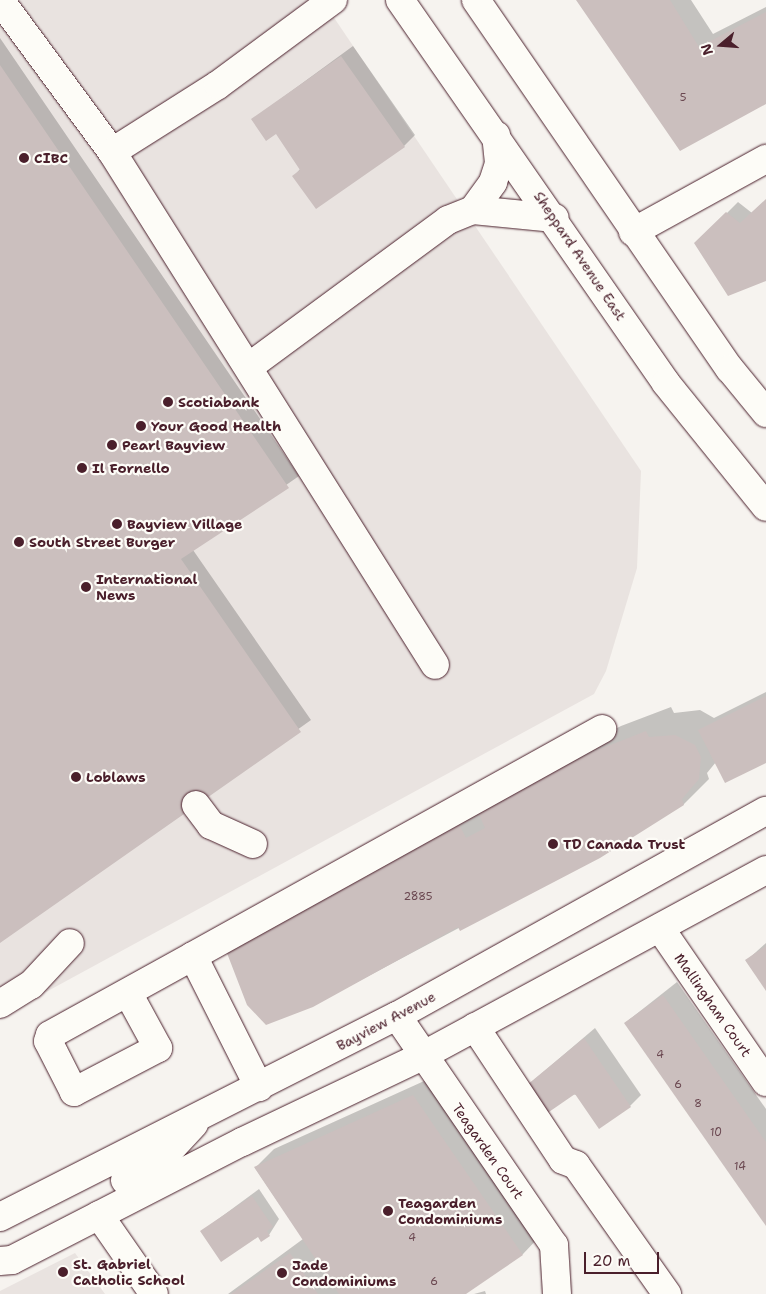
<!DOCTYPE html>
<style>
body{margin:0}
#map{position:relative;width:766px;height:1294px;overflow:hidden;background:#f6f3ef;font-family:"Shantell Sans",sans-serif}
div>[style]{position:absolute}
.built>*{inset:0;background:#e9e3e0}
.shadow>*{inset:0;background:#0003}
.building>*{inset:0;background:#cbbfbe}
.roads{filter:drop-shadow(0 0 1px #4a1f2b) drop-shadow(0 0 1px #4a1f2b)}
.minor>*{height:28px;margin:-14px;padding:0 14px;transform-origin:14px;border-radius:14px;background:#fdfcf7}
.major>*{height:28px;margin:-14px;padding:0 14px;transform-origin:14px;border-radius:14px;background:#fdfcf7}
.dots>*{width:14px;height:14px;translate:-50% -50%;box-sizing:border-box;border:2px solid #fdfcf7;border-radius:50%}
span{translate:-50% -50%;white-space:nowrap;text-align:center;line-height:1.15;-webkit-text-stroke:4.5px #fdfcf7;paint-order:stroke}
.number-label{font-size:11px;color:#6a4750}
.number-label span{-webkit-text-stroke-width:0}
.poi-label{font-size:14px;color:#4a1f2b;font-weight:700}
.left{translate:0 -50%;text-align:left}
.street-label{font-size:14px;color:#4a1f2b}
.north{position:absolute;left:696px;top:20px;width:50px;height:50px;-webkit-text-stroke:4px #fdfcf7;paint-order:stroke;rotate:252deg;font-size:14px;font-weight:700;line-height:20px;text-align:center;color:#4a1f2b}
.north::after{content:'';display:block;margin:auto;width:18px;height:22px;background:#4a1f2b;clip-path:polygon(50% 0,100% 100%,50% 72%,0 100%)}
.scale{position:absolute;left:584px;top:1252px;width:75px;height:22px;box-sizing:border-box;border:2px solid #4a1f2b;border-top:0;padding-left:6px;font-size:15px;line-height:18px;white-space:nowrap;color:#4a1f2b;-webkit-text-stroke:4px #fdfcf7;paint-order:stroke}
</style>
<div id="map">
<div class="built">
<div style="clip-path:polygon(0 0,322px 0,641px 471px,637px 568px,606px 671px,594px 694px,0 1017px)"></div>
<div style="clip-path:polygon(75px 1253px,105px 1294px,0 1294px,0 1291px)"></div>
</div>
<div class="shadow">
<div style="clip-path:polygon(577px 0,691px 0,713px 34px,766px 7px,766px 103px)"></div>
<div style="clip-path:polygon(0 38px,299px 476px,193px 550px,311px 720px,0 942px)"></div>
<div style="clip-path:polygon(353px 46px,415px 135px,404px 146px,294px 176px,301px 168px,276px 132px,252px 120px)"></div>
<div style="clip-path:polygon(766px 200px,766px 279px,696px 244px,738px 202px,752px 213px)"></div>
<div style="clip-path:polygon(766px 692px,766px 761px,716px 762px,707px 773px,709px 779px,684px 804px,639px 832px,312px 1006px,248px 1004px,227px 948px,503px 786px,621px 726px,671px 707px,674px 713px,700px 710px,714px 718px)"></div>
<div style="clip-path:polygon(766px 943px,766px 989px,746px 961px)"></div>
<div style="clip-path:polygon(677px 982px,766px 1109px,766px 1224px,625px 1023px)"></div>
<div style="clip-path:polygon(595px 1028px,641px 1095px,630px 1106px,528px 1085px)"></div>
<div style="clip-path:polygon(433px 1077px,541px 1235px,523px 1254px,464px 1294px,228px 1294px,303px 1239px,255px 1168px,274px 1149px)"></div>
<div style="clip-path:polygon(259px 1189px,279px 1219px,269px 1235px,202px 1231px)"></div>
<div style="clip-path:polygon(485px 1291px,486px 1294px,474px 1294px)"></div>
</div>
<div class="building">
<div style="clip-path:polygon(576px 0,670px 0,699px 47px,766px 12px,766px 104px,680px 151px)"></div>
<div style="clip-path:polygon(341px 56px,405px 147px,316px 209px,292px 176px,300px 170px,276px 134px,266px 141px,251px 119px)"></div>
<div style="clip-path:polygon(0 65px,289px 488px,181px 559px,301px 732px,0 943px)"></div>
<div style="clip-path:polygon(766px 199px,766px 281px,728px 296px,694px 243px,726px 212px,740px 223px)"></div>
<div style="clip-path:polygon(766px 696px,766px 763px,725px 783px,698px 730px)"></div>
<div style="clip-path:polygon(646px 731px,649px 737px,675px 735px,695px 745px,701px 757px,699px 779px,682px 799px,684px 805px,600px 858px,460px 931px,458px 927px,313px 1007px,266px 1025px,247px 1005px,225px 948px,459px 824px,466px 838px,485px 828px,477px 810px,595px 751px)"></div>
<div style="clip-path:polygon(766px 946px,766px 991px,745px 960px)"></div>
<div style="clip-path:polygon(663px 995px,766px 1142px,766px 1226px,624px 1023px)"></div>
<div style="clip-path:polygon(584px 1038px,631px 1107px,599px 1129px,575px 1094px,546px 1114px,527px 1085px)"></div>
<div style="clip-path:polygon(413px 1095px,523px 1255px,466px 1294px,339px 1294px,254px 1167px)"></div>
<div style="clip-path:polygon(252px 1196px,273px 1227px,267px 1231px,270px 1236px,261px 1242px,258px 1237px,221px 1262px,200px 1231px)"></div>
<div style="clip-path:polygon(290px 1253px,318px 1294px,231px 1294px)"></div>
</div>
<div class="roads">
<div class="minor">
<div style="left:0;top:0;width:189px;rotate:53.6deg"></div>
<div style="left:112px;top:152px;width:606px;rotate:57.8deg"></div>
<div style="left:112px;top:152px;width:125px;rotate:-32.3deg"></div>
<div style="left:218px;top:85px;width:143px;rotate:-36.5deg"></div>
<div style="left:473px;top:210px;width:34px;rotate:-54deg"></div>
<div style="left:493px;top:182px;width:20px;rotate:-72deg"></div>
<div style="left:499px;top:163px;width:28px;rotate:-96deg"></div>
<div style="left:633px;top:232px;width:152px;rotate:-28.8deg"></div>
<div style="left:250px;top:366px;width:246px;rotate:-36.4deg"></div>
<div style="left:448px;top:220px;width:27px;rotate:-22deg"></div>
<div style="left:473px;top:210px;width:82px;rotate:5.6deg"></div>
<div style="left:196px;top:805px;width:25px;rotate:53deg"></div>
<div style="left:211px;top:825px;width:46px;rotate:24.3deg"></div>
<div style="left:660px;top:928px;width:187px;rotate:55.5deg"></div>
<div style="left:193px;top:956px;width:468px;rotate:-29deg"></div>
<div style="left:128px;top:993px;width:63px;rotate:61.4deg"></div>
<div style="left:158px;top:1048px;width:95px;rotate:152.4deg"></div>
<div style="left:74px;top:1092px;width:57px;rotate:-117deg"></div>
<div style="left:48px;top:1041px;width:6px;rotate:-72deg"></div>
<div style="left:50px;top:1035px;width:163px;rotate:-28.9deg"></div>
<div style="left:193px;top:956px;width:147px;rotate:63.3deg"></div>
<div style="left:0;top:1004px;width:36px;rotate:-32deg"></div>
<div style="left:31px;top:985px;width:57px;rotate:-47.1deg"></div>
<div style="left:397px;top:1016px;width:278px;rotate:55.6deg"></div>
<div style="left:554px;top:1245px;width:49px;rotate:86.5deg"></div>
<div style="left:475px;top:1027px;width:159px;rotate:56.5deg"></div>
<div style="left:563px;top:1160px;width:14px;rotate:21deg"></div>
<div style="left:576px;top:1165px;width:158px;rotate:54.8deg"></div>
<div style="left:99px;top:1215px;width:96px;rotate:55.2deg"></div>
</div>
<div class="major">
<div style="left:400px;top:0;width:466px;rotate:55.2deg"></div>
<div style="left:666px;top:383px;width:159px;rotate:51.1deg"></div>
<div style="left:476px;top:0;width:448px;rotate:55.5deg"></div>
<div style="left:730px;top:369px;width:57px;rotate:50.7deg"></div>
<div style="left:125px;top:1180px;width:34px;rotate:-26deg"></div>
<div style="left:156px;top:1165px;width:56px;rotate:-47.2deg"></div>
<div style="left:0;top:1217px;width:445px;rotate:-26.9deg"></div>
<div style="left:397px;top:1016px;width:422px;rotate:-29.1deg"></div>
<div style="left:0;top:1261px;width:12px;rotate:-5deg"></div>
<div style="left:12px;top:1260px;width:259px;rotate:-27.2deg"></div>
<div style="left:242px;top:1142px;width:199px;rotate:-25.5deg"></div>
<div style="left:422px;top:1056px;width:391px;rotate:-28.4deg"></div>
</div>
</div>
<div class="dots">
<div style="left:24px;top:158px;background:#4a1f2b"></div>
<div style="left:168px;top:402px;background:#4a1f2b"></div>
<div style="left:141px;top:426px;background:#4a1f2b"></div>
<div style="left:112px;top:445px;background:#4a1f2b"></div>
<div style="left:82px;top:468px;background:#4a1f2b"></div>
<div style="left:117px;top:524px;background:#4a1f2b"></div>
<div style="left:19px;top:542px;background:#4a1f2b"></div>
<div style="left:86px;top:587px;background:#4a1f2b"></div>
<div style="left:76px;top:777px;background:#4a1f2b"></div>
<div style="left:553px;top:844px;background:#4a1f2b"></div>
<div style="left:388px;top:1211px;background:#4a1f2b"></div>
<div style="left:63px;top:1272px;background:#4a1f2b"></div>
<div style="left:282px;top:1273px;background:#4a1f2b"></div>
</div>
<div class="number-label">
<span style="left:683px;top:98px">5</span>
<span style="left:418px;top:897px">2885</span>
<span style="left:660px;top:1055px">4</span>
<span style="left:678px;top:1085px">6</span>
<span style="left:698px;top:1104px">8</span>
<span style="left:716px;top:1133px">10</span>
<span style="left:740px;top:1167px">14</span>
<span style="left:412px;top:1238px">4</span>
<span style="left:434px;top:1282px">6</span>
</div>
<div class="poi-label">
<span class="left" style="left:34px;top:158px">CIBC</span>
<span class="left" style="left:178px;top:402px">Scotiabank</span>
<span class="left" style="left:151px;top:426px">Your Good Health</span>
<span class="left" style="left:122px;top:445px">Pearl Bayview</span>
<span class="left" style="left:92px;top:468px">Il Fornello</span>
<span class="left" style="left:127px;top:524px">Bayview Village</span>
<span class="left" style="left:29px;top:542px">South Street Burger</span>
<span class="left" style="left:96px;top:587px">International<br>News</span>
<span class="left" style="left:86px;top:777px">Loblaws</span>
<span class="left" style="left:563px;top:844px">TD Canada Trust</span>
<span class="left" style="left:398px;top:1211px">Teagarden<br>Condominiums</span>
<span class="left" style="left:73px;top:1272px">St. Gabriel<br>Catholic School</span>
<span class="left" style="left:292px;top:1273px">Jade<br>Condominiums</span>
</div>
<div class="street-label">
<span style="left:580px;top:256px;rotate:56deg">Sheppard Avenue East</span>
<span style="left:713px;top:1005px;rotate:55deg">Mallingham Court</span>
<span style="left:386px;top:1021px;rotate:-28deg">Bayview Avenue</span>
<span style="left:488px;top:1151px;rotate:55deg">Teagarden Court</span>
</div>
<div class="north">N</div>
<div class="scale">20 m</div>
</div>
